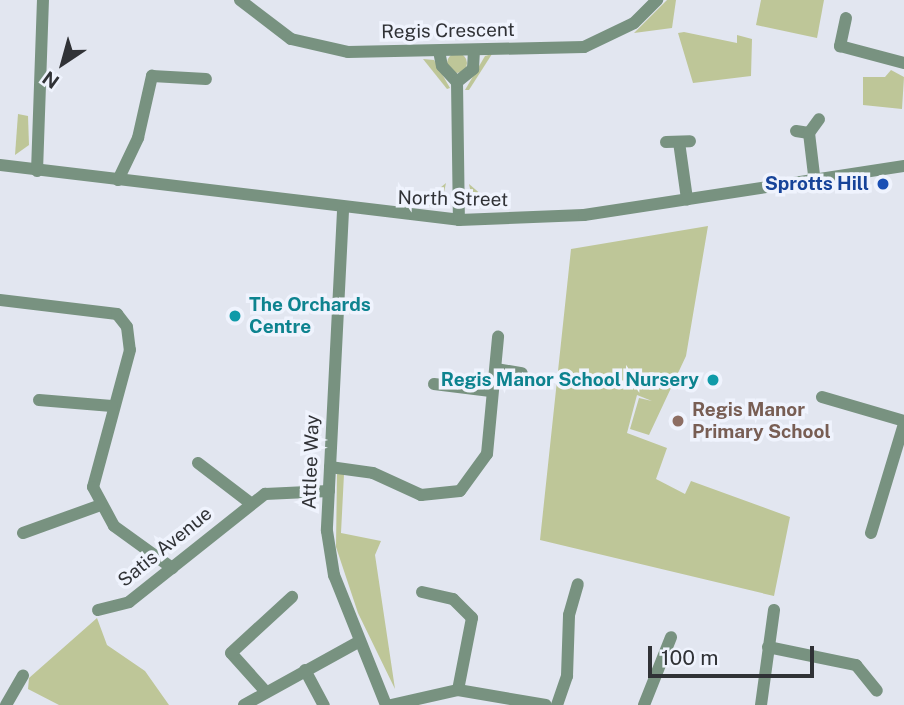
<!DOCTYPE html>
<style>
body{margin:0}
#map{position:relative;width:904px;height:705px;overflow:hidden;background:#e2e6f0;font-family:"Public Sans",sans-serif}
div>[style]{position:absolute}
.green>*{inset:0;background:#bec698}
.round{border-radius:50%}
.minor>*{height:12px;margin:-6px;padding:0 6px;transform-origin:6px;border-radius:6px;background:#789280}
.dots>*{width:19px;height:19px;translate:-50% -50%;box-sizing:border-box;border:4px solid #eff3fd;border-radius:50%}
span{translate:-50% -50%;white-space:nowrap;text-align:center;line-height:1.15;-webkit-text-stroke:7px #eff3fd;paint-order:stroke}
.street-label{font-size:19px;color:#303236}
.transit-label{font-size:19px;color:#164399;font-weight:700}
.right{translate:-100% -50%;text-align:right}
.culture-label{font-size:19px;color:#0d838f;font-weight:700}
.left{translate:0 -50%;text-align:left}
.education-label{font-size:19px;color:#785e54;font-weight:700}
.north{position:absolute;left:28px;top:28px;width:70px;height:70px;-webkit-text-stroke:5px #eff3fd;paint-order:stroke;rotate:216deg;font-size:19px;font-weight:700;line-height:28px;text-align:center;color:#303236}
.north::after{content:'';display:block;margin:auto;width:24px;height:32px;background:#303236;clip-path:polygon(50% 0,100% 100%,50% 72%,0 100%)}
.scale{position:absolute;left:648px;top:646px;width:166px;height:32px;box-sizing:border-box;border:4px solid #303236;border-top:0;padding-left:9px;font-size:21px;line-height:24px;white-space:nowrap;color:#303236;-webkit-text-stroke:5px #eff3fd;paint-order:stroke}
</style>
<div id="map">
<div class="green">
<div style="clip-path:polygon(667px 0,676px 0,672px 28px,634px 33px)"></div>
<div style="clip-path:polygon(761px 0,824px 0,817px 38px,756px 25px)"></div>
<div style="clip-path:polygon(684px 32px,737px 43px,737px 35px,752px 39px,751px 76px,693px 83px,678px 33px)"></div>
<div class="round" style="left:447px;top:53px;width:20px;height:20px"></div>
<div style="clip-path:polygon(492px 54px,469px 90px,465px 90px,485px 56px)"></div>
<div style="clip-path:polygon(423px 59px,434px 60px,450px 88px,447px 89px)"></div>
<div style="clip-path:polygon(891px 70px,904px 77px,902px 109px,863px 105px,863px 77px,885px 77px)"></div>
<div style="clip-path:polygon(18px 114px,28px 116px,29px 145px,15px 155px)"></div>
<div style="clip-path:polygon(446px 183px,441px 206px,418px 206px)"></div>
<div style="clip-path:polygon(469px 184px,496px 207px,474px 207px)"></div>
<div style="clip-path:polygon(708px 226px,686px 356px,649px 435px,630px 429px,639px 398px,652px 401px,637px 395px,627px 433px,667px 448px,656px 479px,685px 494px,691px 481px,790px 517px,774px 596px,540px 540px,571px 249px)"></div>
<div style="clip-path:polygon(337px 473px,344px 474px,341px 533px,381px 541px,375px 555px,395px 689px,358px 613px,336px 547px)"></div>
<div style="clip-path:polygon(97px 618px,107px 645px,145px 671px,169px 705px,59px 705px,28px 689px,29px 678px)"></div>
</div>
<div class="minor">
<div style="left:240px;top:0;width:64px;rotate:37.4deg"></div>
<div style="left:291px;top:39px;width:58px;rotate:12.8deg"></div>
<div style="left:348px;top:52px;width:236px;rotate:-1.2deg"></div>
<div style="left:584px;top:47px;width:55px;rotate:-25.6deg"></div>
<div style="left:634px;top:23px;width:33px;rotate:-45deg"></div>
<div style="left:846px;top:18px;width:29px;rotate:102deg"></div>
<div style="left:840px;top:46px;width:66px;rotate:14.9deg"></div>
<div style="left:439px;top:51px;width:15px;rotate:79deg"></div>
<div style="left:442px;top:66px;width:22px;rotate:47deg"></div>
<div style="left:457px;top:82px;width:138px;rotate:89.2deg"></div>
<div style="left:457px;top:82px;width:21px;rotate:-39deg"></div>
<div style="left:473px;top:69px;width:19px;rotate:-87deg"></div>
<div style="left:796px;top:131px;width:13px;rotate:9deg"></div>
<div style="left:809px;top:133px;width:42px;rotate:83.2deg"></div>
<div style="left:809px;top:133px;width:17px;rotate:-54deg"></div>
<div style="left:666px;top:142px;width:24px;rotate:-2deg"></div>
<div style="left:679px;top:142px;width:58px;rotate:82deg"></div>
<div style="left:0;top:165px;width:462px;rotate:6.8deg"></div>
<div style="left:459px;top:220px;width:125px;rotate:-2.3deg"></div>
<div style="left:584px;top:215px;width:324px;rotate:-8.7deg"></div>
<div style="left:37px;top:171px;width:171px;rotate:-88deg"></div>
<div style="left:118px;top:180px;width:47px;rotate:-64.5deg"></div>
<div style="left:138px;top:138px;width:64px;rotate:-77.3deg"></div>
<div style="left:152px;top:76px;width:54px;rotate:3.2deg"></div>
<div style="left:343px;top:211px;width:320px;rotate:92.9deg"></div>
<div style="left:327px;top:531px;width:45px;rotate:81deg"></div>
<div style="left:334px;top:575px;width:140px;rotate:68.2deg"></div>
<div style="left:0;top:300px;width:118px;rotate:6.8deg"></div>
<div style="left:117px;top:314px;width:16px;rotate:52deg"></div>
<div style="left:127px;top:327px;width:23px;rotate:83deg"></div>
<div style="left:130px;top:350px;width:142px;rotate:105.1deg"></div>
<div style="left:93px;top:487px;width:44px;rotate:61.7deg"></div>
<div style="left:114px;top:526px;width:72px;rotate:35.9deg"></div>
<div style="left:496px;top:369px;width:26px;rotate:9deg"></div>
<div style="left:434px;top:384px;width:57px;rotate:7deg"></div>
<div style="left:822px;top:397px;width:85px;rotate:16.3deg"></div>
<div style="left:39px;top:400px;width:73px;rotate:4.7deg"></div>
<div style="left:198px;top:463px;width:64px;rotate:37.4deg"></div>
<div style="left:330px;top:467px;width:43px;rotate:7.9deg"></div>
<div style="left:373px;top:473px;width:53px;rotate:24.6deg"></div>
<div style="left:421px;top:495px;width:39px;rotate:-6deg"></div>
<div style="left:460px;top:491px;width:46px;rotate:-53.9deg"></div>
<div style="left:487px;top:454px;width:118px;rotate:-84.6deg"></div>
<div style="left:23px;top:533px;width:80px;rotate:-19.8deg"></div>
<div style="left:871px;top:533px;width:114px;rotate:-73.2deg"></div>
<div style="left:422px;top:592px;width:32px;rotate:13deg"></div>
<div style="left:453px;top:599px;width:27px;rotate:45deg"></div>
<div style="left:472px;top:618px;width:73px;rotate:101deg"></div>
<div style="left:98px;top:610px;width:32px;rotate:-14deg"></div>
<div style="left:129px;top:602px;width:174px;rotate:-38.5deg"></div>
<div style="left:265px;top:494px;width:64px;rotate:-2.7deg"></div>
<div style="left:768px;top:647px;width:90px;rotate:11.6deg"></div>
<div style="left:856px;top:665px;width:33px;rotate:51deg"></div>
<div style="left:305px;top:670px;width:40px;rotate:62deg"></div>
<div style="left:266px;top:692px;width:52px;rotate:-131.9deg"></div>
<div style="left:231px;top:653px;width:83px;rotate:-42.6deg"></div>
<div style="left:6px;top:705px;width:34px;rotate:-60deg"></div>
<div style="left:244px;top:705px;width:132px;rotate:-28.9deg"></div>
<div style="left:391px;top:705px;width:69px;rotate:-12.6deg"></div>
<div style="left:458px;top:690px;width:89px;rotate:9.7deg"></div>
<div style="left:557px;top:705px;width:31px;rotate:-71deg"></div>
<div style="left:567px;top:676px;width:61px;rotate:-88.1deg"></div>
<div style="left:569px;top:615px;width:32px;rotate:-74deg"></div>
<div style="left:644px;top:705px;width:73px;rotate:-68.3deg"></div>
<div style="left:761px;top:705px;width:96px;rotate:-82.2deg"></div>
</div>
<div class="dots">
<div style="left:883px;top:184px;background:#1a4fb4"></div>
<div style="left:235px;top:316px;background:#0f9aa8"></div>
<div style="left:713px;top:380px;background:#0f9aa8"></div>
<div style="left:678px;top:421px;background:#8d6e63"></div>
</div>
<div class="street-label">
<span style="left:448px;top:31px;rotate:-1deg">Regis Crescent</span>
<span style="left:453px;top:199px;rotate:1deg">North Street</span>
<span style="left:311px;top:462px;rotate:-88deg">Attlee Way</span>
<span style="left:165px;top:547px;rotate:-39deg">Satis Avenue</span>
</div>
<div class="transit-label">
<span class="right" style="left:869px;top:184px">Sprotts Hill</span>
</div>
<div class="culture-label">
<span class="left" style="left:249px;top:316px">The Orchards<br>Centre</span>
<span class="right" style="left:699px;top:380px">Regis Manor School Nursery</span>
</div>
<div class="education-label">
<span class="left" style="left:692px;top:421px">Regis Manor<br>Primary School</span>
</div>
<div class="north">N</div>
<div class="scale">100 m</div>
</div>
